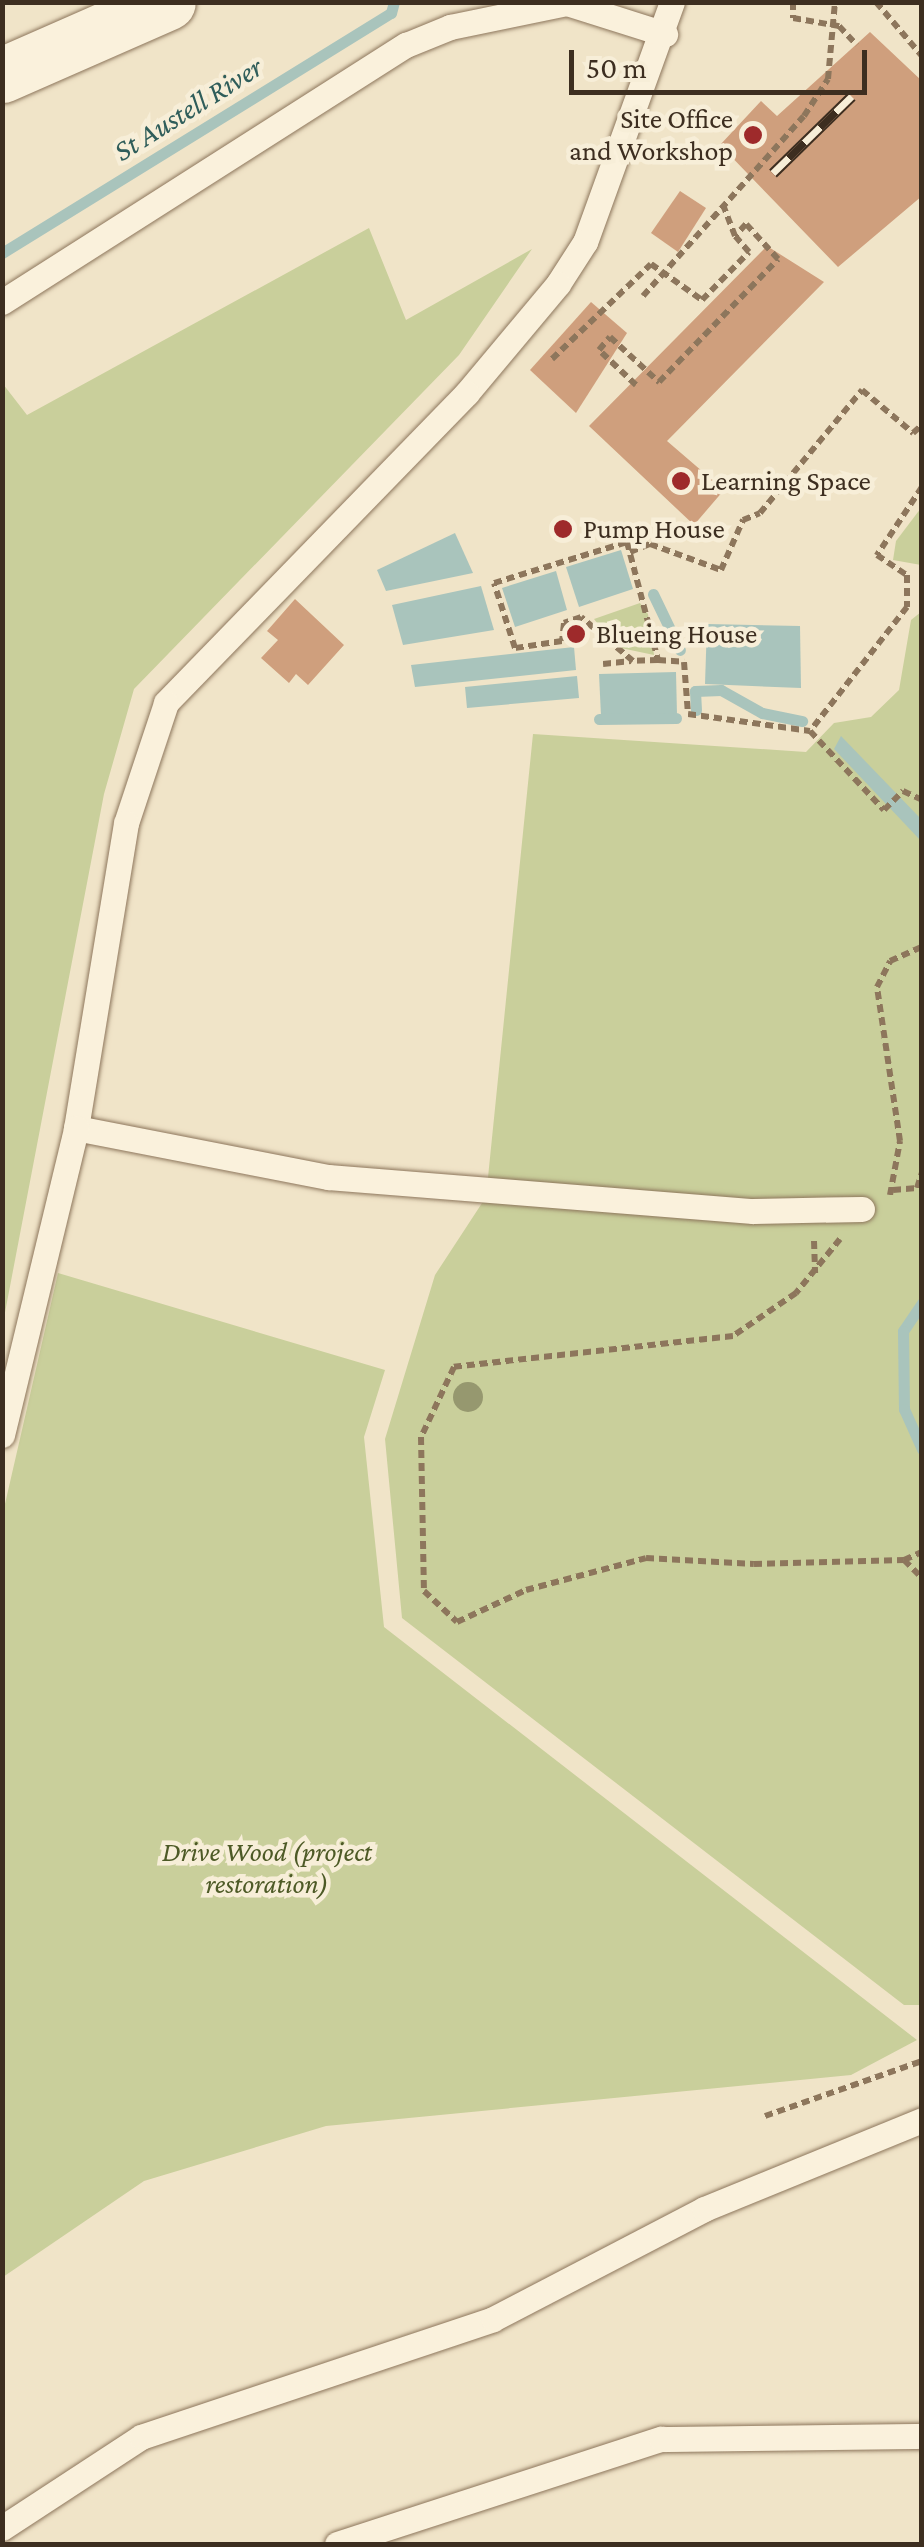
<!DOCTYPE html>
<style>
body{margin:0}
#map{position:relative;width:924px;height:2547px;overflow:hidden;background:#f0e4c8;font-family:"Crimson Pro",serif}
div>[style]{position:absolute}
.green>*{inset:0;background:#c9cf9b}
.water>*{inset:0;background:#a9c4bc}
.stream>*{height:11px;margin:-5.5px;padding:0 5.5px;transform-origin:5.5px;border-radius:5.5px;background:#a9c4bc}
.building>*{inset:0;background:#cf9f7d}
.path>*{height:6px;margin-top:-3px;transform-origin:0;background:repeating-linear-gradient(90deg,#8d765c 0 8px,transparent 0 13px)}
.roads{filter:drop-shadow(0 0 2px #8d765c) drop-shadow(0 0 2px #8d765c)}
.lane>*{height:25px;margin:-12.5px;padding:0 12.5px;transform-origin:12.5px;border-radius:12.5px;background:#faf1dc}
.secondary>*{height:55px;margin:-27.5px;padding:0 27.5px;transform-origin:27.5px;border-radius:27.5px;background:#faf1dc}
.rail>*{height:11px;margin-top:-5.5px;transform-origin:0;background:repeating-linear-gradient(90deg,#f7eed8 0 22px,#3d2e20 0 44px);box-sizing:border-box;border-block:2px solid #3d2e20}
.trees>*{width:30px;height:30px;margin:-15px;border-radius:50%;background:#96986f}
.dots>*{width:28px;height:28px;translate:-50% -50%;box-sizing:border-box;border:5px solid #f7eed8;border-radius:50%}
span{translate:-50% -50%;white-space:nowrap;text-align:center;line-height:1.15;-webkit-text-stroke:9px #f7eed8;paint-order:stroke}
.poi-label{font-size:28px;color:#3d2e20}
.right{translate:-100% -50%;text-align:right}
.left{translate:0 -50%;text-align:left}
.park-label{font-size:28px;color:#4d5a26;font-style:italic}
.water-label{font-size:30px;color:#2f5d5a;font-style:italic}
.frame{position:absolute;inset:0;border:5px solid #3d2e20;pointer-events:none}
.scale{position:absolute;left:569px;top:50px;width:298px;height:45px;box-sizing:border-box;border:5px solid #3d2e20;border-top:0;padding-left:12px;font-size:30px;line-height:35px;white-space:nowrap;color:#3d2e20;-webkit-text-stroke:8px #f7eed8;paint-order:stroke}
</style>
<div id="map">
<div class="green">
<div style="clip-path:polygon(369px 228px,406px 320px,532px 249px,459px 355px,134px 689px,104px 794px,3px 1323px,3px 384px,27px 415px)"></div>
<div style="clip-path:polygon(921px 508px,921px 565px,893px 560px,896px 541px)"></div>
<div style="clip-path:polygon(640px 603px,648px 614px,654px 655px,616px 647px,594px 619px)"></div>
<div style="clip-path:polygon(921px 612px,921px 2005px,904px 2005px,402px 1618px,385px 1439px,435px 1275px,486px 1197px,533px 734px,806px 752px,834px 723px,871px 717px,899px 690px,911px 620px)"></div>
<div style="clip-path:polygon(58px 1273px,385px 1370px,364px 1437px,384px 1627px,917px 2040px,851px 2075px,326px 2126px,144px 2181px,3px 2277px,2px 1517px)"></div>
</div>
<div class="water">
<div style="clip-path:polygon(455px 533px,473px 573px,386px 591px,377px 570px)"></div>
<div style="clip-path:polygon(621px 550px,633px 589px,579px 607px,566px 567px)"></div>
<div style="clip-path:polygon(556px 571px,567px 610px,515px 627px,502px 588px)"></div>
<div style="clip-path:polygon(481px 586px,494px 630px,403px 645px,392px 605px)"></div>
<div style="clip-path:polygon(707px 624px,800px 626px,801px 688px,705px 684px)"></div>
<div style="clip-path:polygon(574px 647px,576px 670px,415px 687px,411px 665px)"></div>
<div style="clip-path:polygon(676px 672px,677px 715px,601px 716px,599px 674px)"></div>
<div style="clip-path:polygon(577px 676px,579px 698px,467px 708px,465px 687px)"></div>
<div style="clip-path:polygon(841px 736px,921px 819px,921px 841px,834px 749px)"></div>
</div>
<div class="stream">
<div style="left:2px;top:253px;width:457px;rotate:-31.7deg"></div>
<div style="left:391px;top:13px;width:11px;rotate:-75deg"></div>
<div style="left:653px;top:594px;width:62px;rotate:64.3deg"></div>
<div style="left:696px;top:710px;width:19px;rotate:-93deg"></div>
<div style="left:695px;top:691px;width:26px;rotate:-2deg"></div>
<div style="left:721px;top:690px;width:47px;rotate:29.3deg"></div>
<div style="left:762px;top:713px;width:41px;rotate:11.3deg"></div>
<div style="left:599px;top:719px;width:77px;rotate:-0.7deg"></div>
<div style="left:922px;top:1303px;width:34px;rotate:124deg"></div>
<div style="left:903px;top:1331px;width:78px;rotate:89.3deg"></div>
<div style="left:904px;top:1409px;width:44px;rotate:65.8deg"></div>
</div>
<div class="building">
<div style="clip-path:polygon(870px 32px,922px 81px,922px 196px,838px 267px,720px 145px,761px 101px,777px 116px)"></div>
<div style="clip-path:polygon(680px 191px,706px 208px,678px 252px,651px 233px)"></div>
<div style="clip-path:polygon(767px 246px,824px 282px,667px 441px,724px 490px,694px 525px,589px 426px)"></div>
<div style="clip-path:polygon(591px 302px,627px 333px,576px 413px,530px 370px)"></div>
<div style="clip-path:polygon(295px 599px,344px 645px,308px 685px,296px 674px,289px 683px,261px 658px,278px 640px,267px 631px)"></div>
</div>
<div class="path">
<div style="left:793px;top:2px;width:16px;rotate:90deg"></div>
<div style="left:793px;top:18px;width:47px;rotate:9.9deg"></div>
<div style="left:839px;top:26px;width:26px;rotate:47deg"></div>
<div style="left:876px;top:2px;width:71px;rotate:49.6deg"></div>
<div style="left:643px;top:296px;width:241px;rotate:-48.2deg"></div>
<div style="left:804px;top:116px;width:44px;rotate:-57deg"></div>
<div style="left:828px;top:79px;width:77px;rotate:-84.8deg"></div>
<div style="left:552px;top:359px;width:137px;rotate:-43.8deg"></div>
<div style="left:651px;top:264px;width:62px;rotate:35.2deg"></div>
<div style="left:702px;top:300px;width:67px;rotate:-45.6deg"></div>
<div style="left:749px;top:252px;width:21px;rotate:-131deg"></div>
<div style="left:636px;top:385px;width:51px;rotate:-136.6deg"></div>
<div style="left:599px;top:350px;width:17px;rotate:-50deg"></div>
<div style="left:610px;top:337px;width:67px;rotate:42.6deg"></div>
<div style="left:659px;top:382px;width:171px;rotate:-45.9deg"></div>
<div style="left:778px;top:259px;width:47px;rotate:-132.4deg"></div>
<div style="left:746px;top:224px;width:16px;rotate:133deg"></div>
<div style="left:735px;top:236px;width:34px;rotate:-111deg"></div>
<div style="left:922px;top:487px;width:82px;rotate:123.5deg"></div>
<div style="left:877px;top:555px;width:36px;rotate:34deg"></div>
<div style="left:907px;top:575px;width:32px;rotate:90deg"></div>
<div style="left:907px;top:607px;width:157px;rotate:128deg"></div>
<div style="left:810px;top:731px;width:108px;rotate:46.9deg"></div>
<div style="left:884px;top:810px;width:27px;rotate:-45deg"></div>
<div style="left:903px;top:791px;width:21px;rotate:25deg"></div>
<div style="left:627px;top:542px;width:122px;rotate:75.3deg"></div>
<div style="left:658px;top:660px;width:25px;rotate:178deg"></div>
<div style="left:633px;top:661px;width:68px;rotate:-139.8deg"></div>
<div style="left:581px;top:617px;width:18px;rotate:161deg"></div>
<div style="left:564px;top:623px;width:18px;rotate:96deg"></div>
<div style="left:562px;top:641px;width:48px;rotate:171.5deg"></div>
<div style="left:515px;top:648px;width:68px;rotate:-107.9deg"></div>
<div style="left:494px;top:583px;width:139px;rotate:-17.1deg"></div>
<div style="left:630px;top:552px;width:22px;rotate:-22deg"></div>
<div style="left:650px;top:544px;width:76px;rotate:20.1deg"></div>
<div style="left:721px;top:570px;width:55px;rotate:-66.3deg"></div>
<div style="left:743px;top:520px;width:18px;rotate:-22deg"></div>
<div style="left:760px;top:513px;width:160px;rotate:-50.3deg"></div>
<div style="left:862px;top:390px;width:67px;rotate:40.1deg"></div>
<div style="left:913px;top:433px;width:12px;rotate:-42deg"></div>
<div style="left:658px;top:660px;width:26px;rotate:4deg"></div>
<div style="left:684px;top:662px;width:52px;rotate:85.6deg"></div>
<div style="left:688px;top:714px;width:123px;rotate:7.9deg"></div>
<div style="left:603px;top:664px;width:28px;rotate:-6deg"></div>
<div style="left:893px;top:1190px;width:24px;rotate:-5deg"></div>
<div style="left:917px;top:1188px;width:16px;rotate:-72deg"></div>
<div style="left:890px;top:1195px;width:55px;rotate:-79.5deg"></div>
<div style="left:900px;top:1141px;width:156px;rotate:-98.5deg"></div>
<div style="left:877px;top:987px;width:29px;rotate:-63deg"></div>
<div style="left:890px;top:961px;width:35px;rotate:-24deg"></div>
<div style="left:840px;top:1239px;width:70px;rotate:129.2deg"></div>
<div style="left:796px;top:1293px;width:76px;rotate:145.7deg"></div>
<div style="left:733px;top:1336px;width:281px;rotate:173.7deg"></div>
<div style="left:454px;top:1367px;width:77px;rotate:115.2deg"></div>
<div style="left:421px;top:1437px;width:154px;rotate:88.9deg"></div>
<div style="left:424px;top:1591px;width:45px;rotate:43.2deg"></div>
<div style="left:457px;top:1622px;width:76px;rotate:-24.9deg"></div>
<div style="left:526px;top:1590px;width:124px;rotate:-14.9deg"></div>
<div style="left:646px;top:1558px;width:108px;rotate:3.2deg"></div>
<div style="left:754px;top:1564px;width:150px;rotate:-1.5deg"></div>
<div style="left:904px;top:1560px;width:20px;rotate:-24deg"></div>
<div style="left:814px;top:1241px;width:32px;rotate:88deg"></div>
<div style="left:904px;top:1560px;width:25px;rotate:45deg"></div>
<div style="left:765px;top:2116px;width:166px;rotate:-19.3deg"></div>
</div>
<div class="roads">
<div class="lane">
<div style="left:672px;top:2px;width:255px;rotate:109.9deg"></div>
<div style="left:585px;top:242px;width:50px;rotate:122.7deg"></div>
<div style="left:558px;top:284px;width:142px;rotate:129.9deg"></div>
<div style="left:467px;top:393px;width:432px;rotate:134.2deg"></div>
<div style="left:166px;top:703px;width:126px;rotate:108.4deg"></div>
<div style="left:126px;top:823px;width:309px;rotate:99.3deg"></div>
<div style="left:76px;top:1128px;width:257px;rotate:11deg"></div>
<div style="left:328px;top:1177px;width:426px;rotate:4.6deg"></div>
<div style="left:753px;top:1211px;width:109px;rotate:-1.1deg"></div>
<div style="left:2px;top:302px;width:479px;rotate:-32.5deg"></div>
<div style="left:406px;top:45px;width:48px;rotate:-22.2deg"></div>
<div style="left:450px;top:27px;width:119px;rotate:-11.6deg"></div>
<div style="left:567px;top:3px;width:103px;rotate:17.6deg"></div>
<div style="left:2px;top:1435px;width:316px;rotate:-76.4deg"></div>
<div style="left:2px;top:2528px;width:166px;rotate:-33.2deg"></div>
<div style="left:141px;top:2437px;width:371px;rotate:-18.5deg"></div>
<div style="left:493px;top:2319px;width:238px;rotate:-27.5deg"></div>
<div style="left:704px;top:2209px;width:235px;rotate:-22.2deg"></div>
<div style="left:337px;top:2544px;width:341px;rotate:-18deg"></div>
<div style="left:661px;top:2439px;width:261px;rotate:-0.7deg"></div>
</div>
<div class="secondary">
<div style="left:2px;top:75px;width:181px;rotate:-23.7deg"></div>
</div>
</div>
<div class="rail">
<div style="left:773px;top:173px;width:110px;rotate:-44.3deg"></div>
</div>
<div class="trees">
<div style="left:468px;top:1397px"></div>
</div>
<div class="dots">
<div style="left:753px;top:135px;background:#9e2a2b"></div>
<div style="left:681px;top:481px;background:#9e2a2b"></div>
<div style="left:563px;top:529px;background:#9e2a2b"></div>
<div style="left:576px;top:634px;background:#9e2a2b"></div>
</div>
<div class="poi-label">
<span class="right" style="left:733px;top:135px">Site Office<br>and Workshop</span>
<span class="left" style="left:701px;top:481px">Learning Space</span>
<span class="left" style="left:583px;top:529px">Pump House</span>
<span class="left" style="left:596px;top:634px">Blueing House</span>
</div>
<div class="park-label">
<span style="left:267px;top:1868px">Drive Wood (project<br>restoration)</span>
</div>
<div class="water-label">
<span style="left:188px;top:109px;rotate:-32deg">St Austell River</span>
</div>
<div class="frame"></div>
<div class="scale">50 m</div>
</div>
